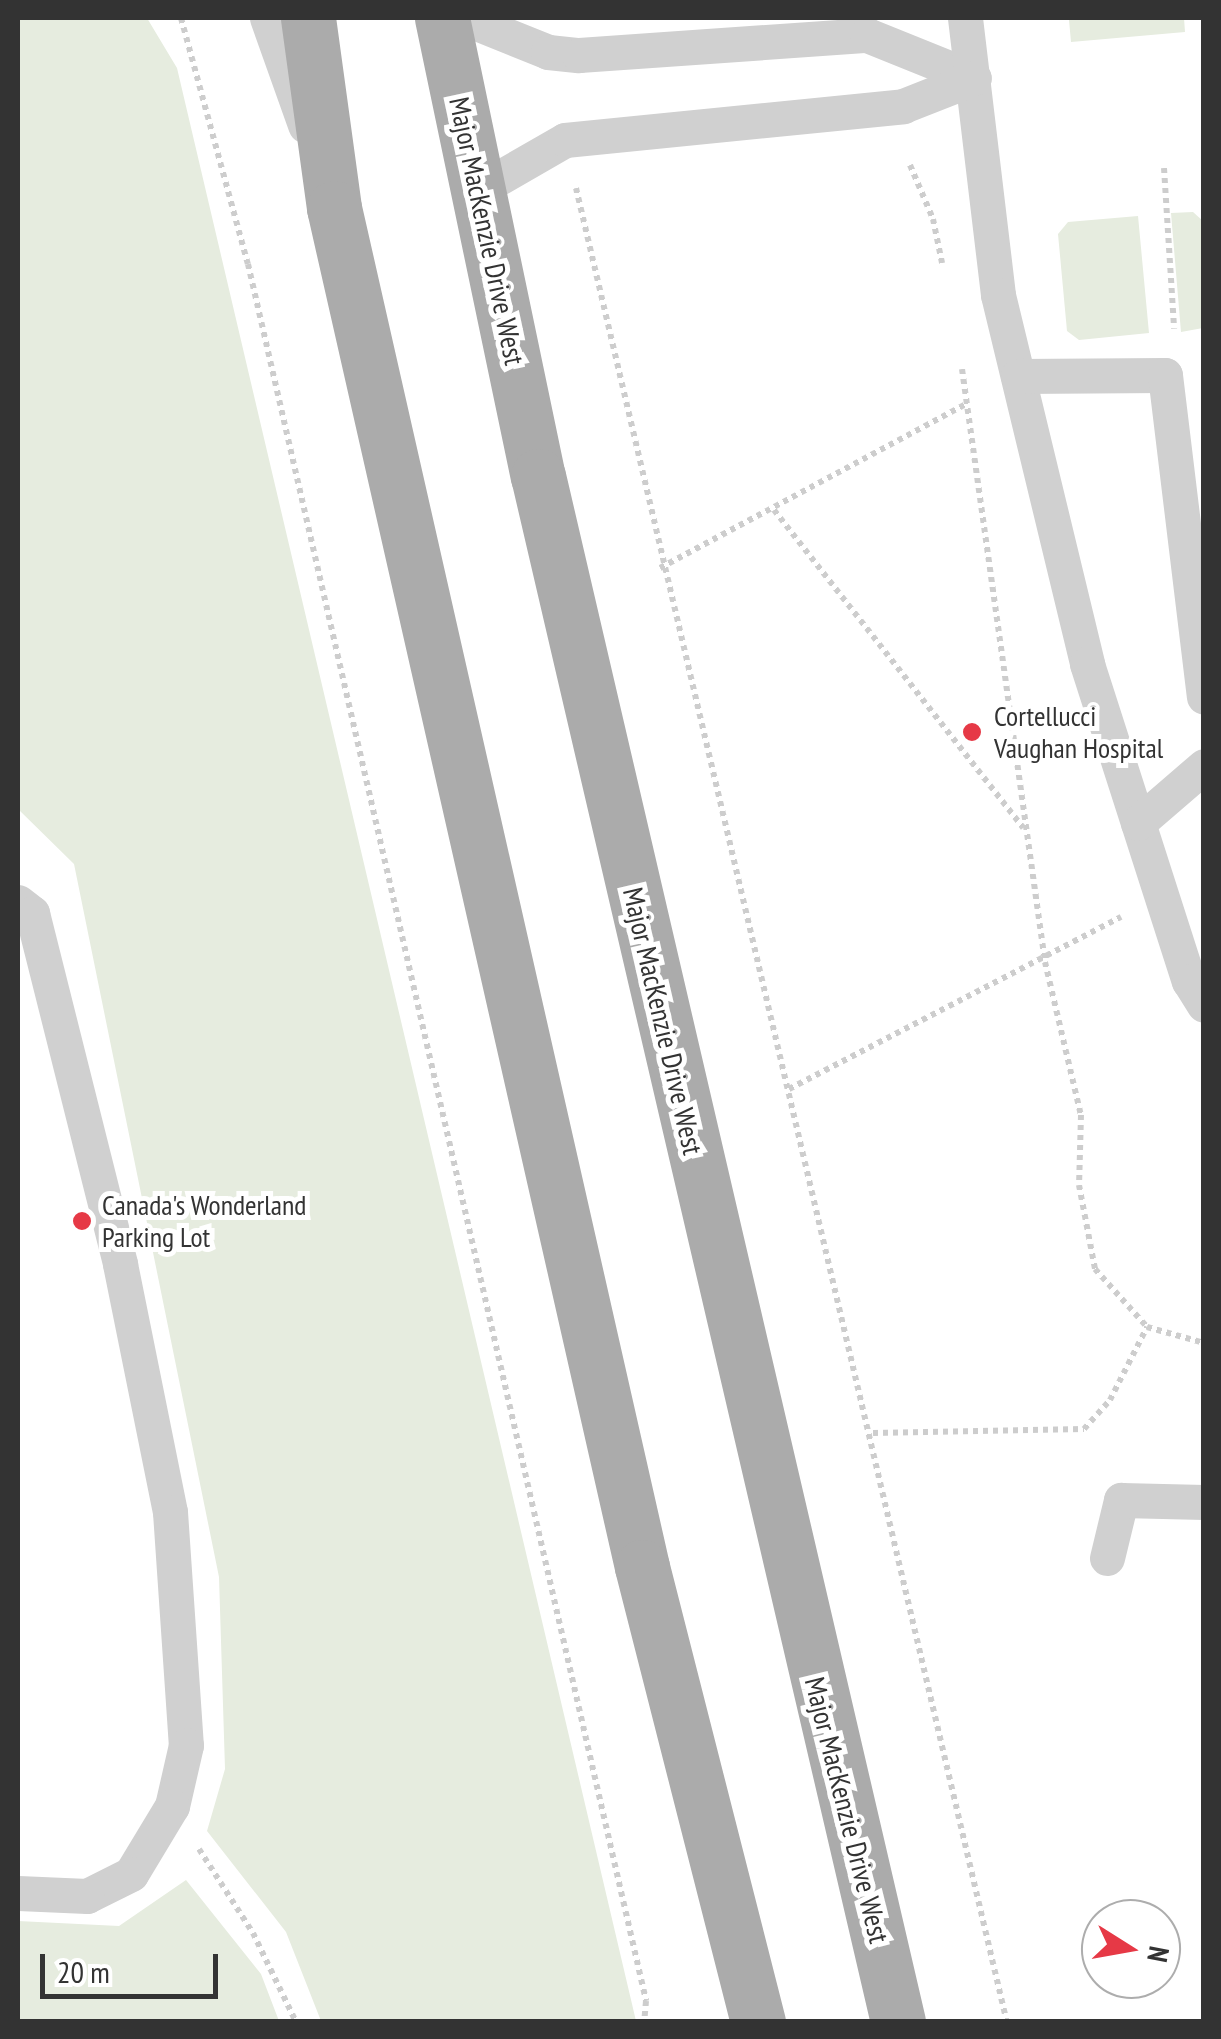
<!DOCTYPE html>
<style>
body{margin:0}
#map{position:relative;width:1221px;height:2039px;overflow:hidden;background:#fff;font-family:"PT Sans Narrow",sans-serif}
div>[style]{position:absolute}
.green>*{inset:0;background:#e6ecdf}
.path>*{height:6px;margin-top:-3px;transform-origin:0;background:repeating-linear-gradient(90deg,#cdcdcd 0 5px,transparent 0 10px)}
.service>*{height:35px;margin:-17.5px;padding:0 17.5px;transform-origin:17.5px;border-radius:17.5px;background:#d0d0d0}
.primary>*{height:55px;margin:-27.5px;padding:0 27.5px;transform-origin:27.5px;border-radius:27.5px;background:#ababab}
.dots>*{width:28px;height:28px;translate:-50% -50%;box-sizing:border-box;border:5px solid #fff;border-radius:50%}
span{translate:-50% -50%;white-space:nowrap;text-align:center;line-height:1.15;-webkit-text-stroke:10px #fff;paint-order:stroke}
.street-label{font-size:28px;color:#333}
.poi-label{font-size:28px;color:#333}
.left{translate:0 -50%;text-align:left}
.frame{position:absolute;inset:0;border:20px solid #333;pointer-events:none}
.north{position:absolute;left:1081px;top:1899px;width:100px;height:100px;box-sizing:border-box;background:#fff;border:2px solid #adadad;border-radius:50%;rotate:101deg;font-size:28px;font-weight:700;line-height:40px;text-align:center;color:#333}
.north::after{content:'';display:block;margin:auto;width:35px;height:45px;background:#e63946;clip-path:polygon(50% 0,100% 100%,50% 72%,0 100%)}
.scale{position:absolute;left:40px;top:1954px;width:178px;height:45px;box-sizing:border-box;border:5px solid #333;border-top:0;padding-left:12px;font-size:30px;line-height:35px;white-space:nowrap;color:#333;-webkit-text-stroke:8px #fff;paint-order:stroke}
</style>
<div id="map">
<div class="green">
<div style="clip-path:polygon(18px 18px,147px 18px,177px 68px,636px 2021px,321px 2021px,286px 1932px,207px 1831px,225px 1769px,219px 1577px,74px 864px,18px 809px)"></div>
<div style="clip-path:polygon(1051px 18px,1184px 18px,1185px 32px,1071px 42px,1069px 20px)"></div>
<div style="clip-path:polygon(1193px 212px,1203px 221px,1203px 328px,1181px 332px,1171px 213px)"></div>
<div style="clip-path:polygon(1138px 216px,1149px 333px,1079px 340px,1067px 331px,1058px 234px,1068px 222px)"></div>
<div style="clip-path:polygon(186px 1880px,261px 1974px,279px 2021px,18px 2021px,18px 1921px,119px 1926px)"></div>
</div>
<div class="path">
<div style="left:181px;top:18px;width:255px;rotate:74.8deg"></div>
<div style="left:248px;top:264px;width:1782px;rotate:77.09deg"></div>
<div style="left:646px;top:2001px;width:21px;rotate:95deg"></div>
<div style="left:910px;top:165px;width:59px;rotate:66.9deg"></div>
<div style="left:933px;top:219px;width:45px;rotate:78.4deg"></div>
<div style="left:1164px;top:168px;width:161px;rotate:86.4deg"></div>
<div style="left:576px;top:188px;width:1884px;rotate:76.78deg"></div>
<div style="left:962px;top:369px;width:599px;rotate:82.03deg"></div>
<div style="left:1045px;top:962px;width:157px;rotate:76.8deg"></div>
<div style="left:1081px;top:1115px;width:70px;rotate:91.6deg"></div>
<div style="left:1079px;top:1185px;width:86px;rotate:79.2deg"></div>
<div style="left:1095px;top:1269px;width:78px;rotate:48.1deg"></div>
<div style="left:1147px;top:1327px;width:59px;rotate:15.7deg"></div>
<div style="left:774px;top:510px;width:404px;rotate:51.9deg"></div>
<div style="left:660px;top:568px;width:349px;rotate:-28.2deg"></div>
<div style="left:789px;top:1089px;width:374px;rotate:-27.4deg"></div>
<div style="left:873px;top:1433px;width:211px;rotate:-1.1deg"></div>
<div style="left:1084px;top:1429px;width:39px;rotate:-48deg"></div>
<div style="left:1110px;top:1400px;width:82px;rotate:-63.1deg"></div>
<div style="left:199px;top:1849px;width:100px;rotate:57.3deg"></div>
<div style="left:253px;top:1933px;width:99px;rotate:64.2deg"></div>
</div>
<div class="service">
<div style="left:267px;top:18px;width:114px;rotate:70.4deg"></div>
<div style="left:464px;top:18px;width:91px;rotate:22deg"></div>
<div style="left:548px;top:52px;width:31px;rotate:6deg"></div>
<div style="left:579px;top:55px;width:289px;rotate:-4deg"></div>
<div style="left:867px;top:35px;width:115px;rotate:21.9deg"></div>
<div style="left:965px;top:18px;width:279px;rotate:83.2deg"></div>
<div style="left:998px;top:295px;width:380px;rotate:76.4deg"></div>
<div style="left:1087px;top:664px;width:333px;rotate:72.2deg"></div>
<div style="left:1189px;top:981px;width:28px;rotate:58deg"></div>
<div style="left:478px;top:190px;width:100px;rotate:-29.9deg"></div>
<div style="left:565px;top:140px;width:340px;rotate:-5.7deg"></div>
<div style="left:903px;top:106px;width:76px;rotate:-21.5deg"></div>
<div style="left:1018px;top:376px;width:147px;rotate:-0.4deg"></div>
<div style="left:1165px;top:375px;width:324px;rotate:83.1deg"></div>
<div style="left:1138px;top:823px;width:87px;rotate:-40.8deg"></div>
<div style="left:18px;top:902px;width:18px;rotate:38deg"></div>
<div style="left:32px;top:913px;width:362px;rotate:75.9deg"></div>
<div style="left:120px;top:1264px;width:253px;rotate:78.6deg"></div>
<div style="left:170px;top:1512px;width:234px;rotate:86.1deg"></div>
<div style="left:186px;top:1745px;width:63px;rotate:102.9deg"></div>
<div style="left:172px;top:1806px;width:79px;rotate:121.1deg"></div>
<div style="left:131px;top:1874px;width:49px;rotate:153.4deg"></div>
<div style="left:87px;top:1896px;width:69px;rotate:-177.5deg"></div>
<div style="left:1107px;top:1558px;width:60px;rotate:-76.4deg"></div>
<div style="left:1121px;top:1500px;width:83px;rotate:1.4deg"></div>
</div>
<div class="primary">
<div style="left:308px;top:18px;width:192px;rotate:82.2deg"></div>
<div style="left:334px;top:208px;width:1393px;rotate:77.23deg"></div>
<div style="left:642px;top:1567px;width:470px;rotate:75.7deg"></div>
<div style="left:442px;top:18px;width:468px;rotate:78.2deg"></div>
<div style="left:538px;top:476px;width:1587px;rotate:76.89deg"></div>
</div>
<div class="dots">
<div style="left:972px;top:732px;background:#e63946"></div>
<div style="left:82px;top:1221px;background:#e63946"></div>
</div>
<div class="street-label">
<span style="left:487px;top:231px;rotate:78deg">Major MacKenzie Drive West</span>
<span style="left:663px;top:1021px;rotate:77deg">Major MacKenzie Drive West</span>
<span style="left:847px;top:1810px;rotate:76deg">Major MacKenzie Drive West</span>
</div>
<div class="poi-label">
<span class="left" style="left:994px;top:732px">Cortellucci<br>Vaughan Hospital</span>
<span class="left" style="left:102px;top:1221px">Canada's Wonderland<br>Parking Lot</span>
</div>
<div class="frame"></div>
<div class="north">N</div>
<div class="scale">20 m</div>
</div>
